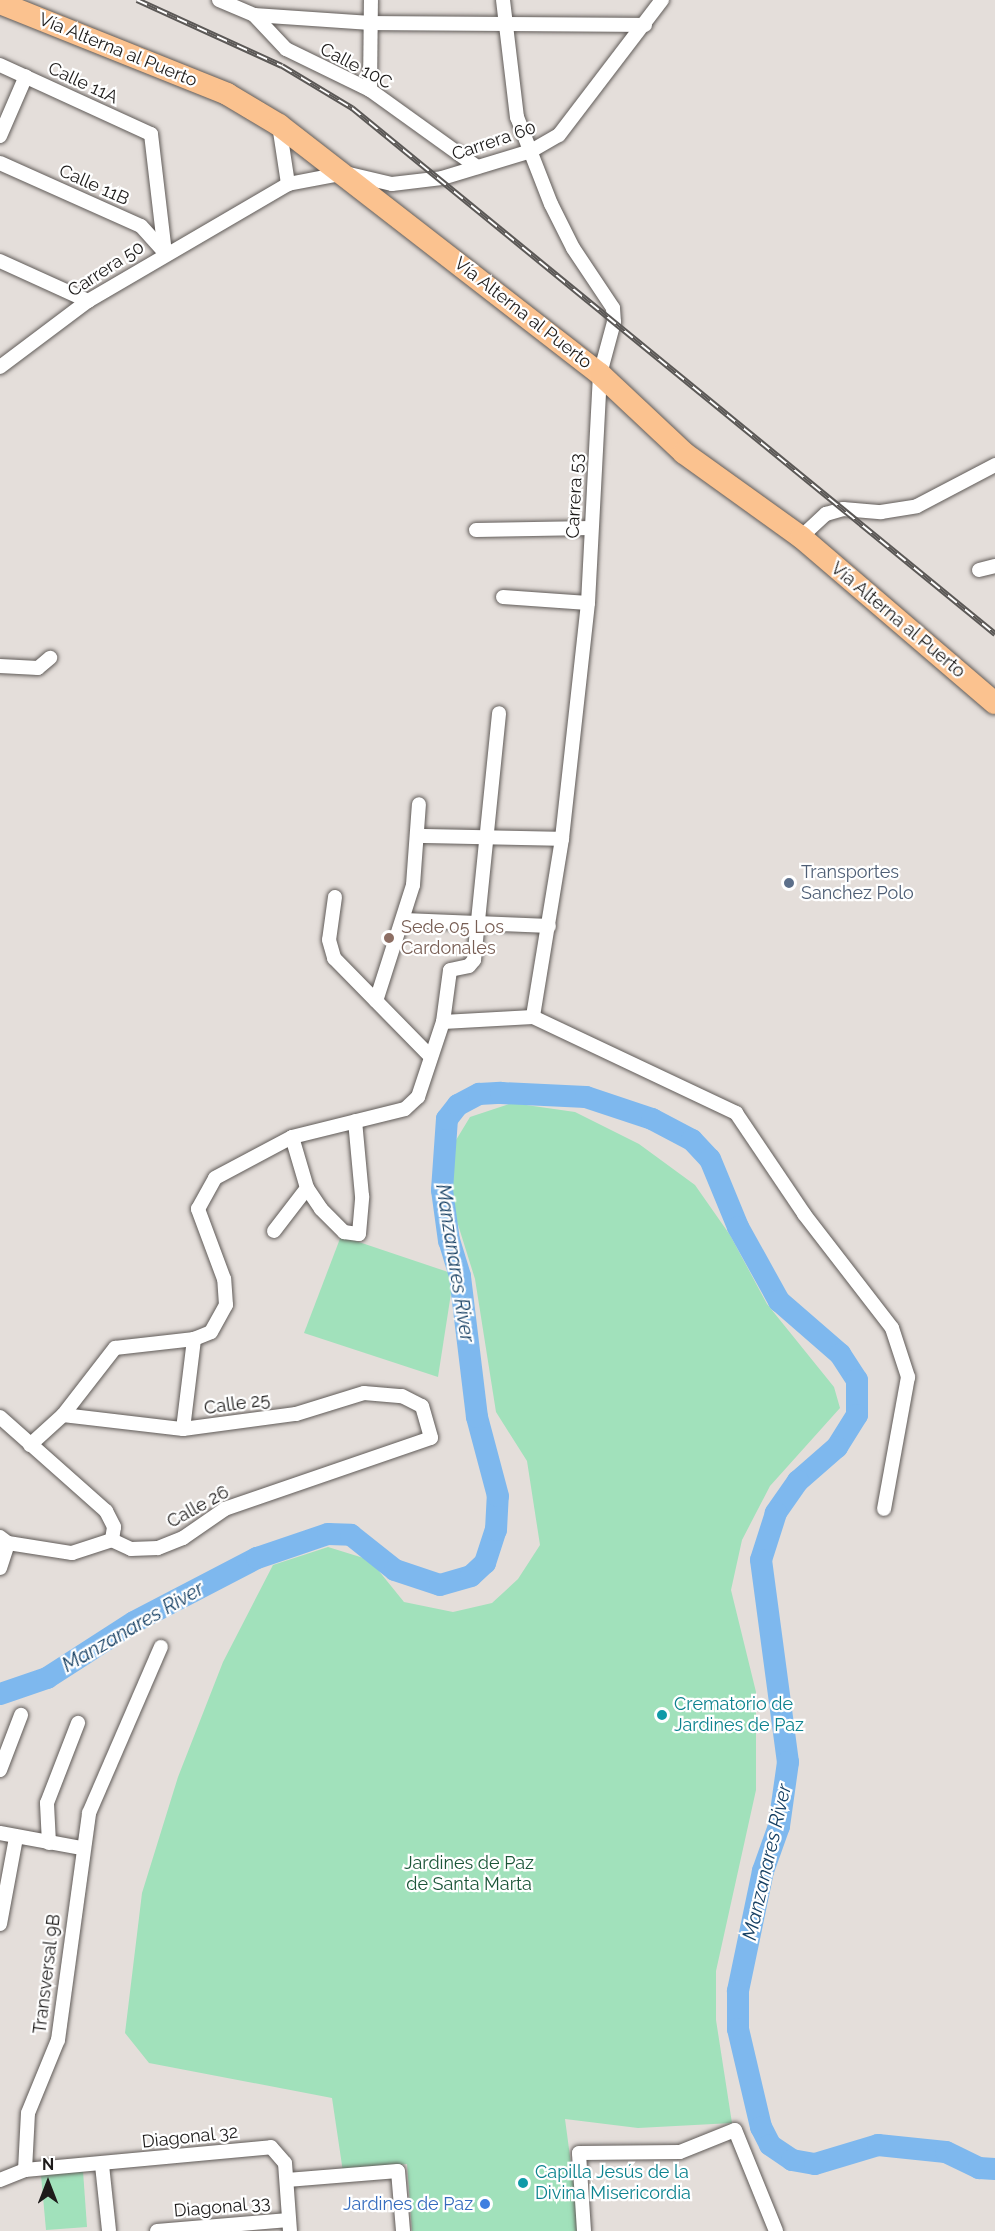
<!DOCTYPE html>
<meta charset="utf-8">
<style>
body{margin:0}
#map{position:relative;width:995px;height:2231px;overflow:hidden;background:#e4deda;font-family:Raleway,sans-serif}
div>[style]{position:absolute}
.green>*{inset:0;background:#a1e1bb}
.river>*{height:22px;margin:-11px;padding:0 11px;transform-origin:11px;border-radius:11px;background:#7eb8ee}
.roads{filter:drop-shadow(0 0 2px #605b58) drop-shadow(0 0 2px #605b58)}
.street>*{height:14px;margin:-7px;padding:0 7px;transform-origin:7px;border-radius:7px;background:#fff}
.primary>*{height:22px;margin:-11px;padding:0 11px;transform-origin:11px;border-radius:11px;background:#fbc28f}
.rail>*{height:6px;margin-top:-3px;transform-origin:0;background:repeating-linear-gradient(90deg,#fff 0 11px,#5b5856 0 22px);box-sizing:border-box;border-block:2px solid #5b5856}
.dots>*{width:16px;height:16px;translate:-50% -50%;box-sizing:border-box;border:3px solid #fff;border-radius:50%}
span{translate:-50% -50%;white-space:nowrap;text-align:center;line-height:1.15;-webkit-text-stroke:4.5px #fff;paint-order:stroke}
.street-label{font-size:18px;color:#1d1b1a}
.service-label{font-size:18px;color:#4e5e75}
.left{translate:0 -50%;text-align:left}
.education-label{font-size:18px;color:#785e54}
.culture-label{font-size:18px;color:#0d838f}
.park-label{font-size:18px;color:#1b5538}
.shop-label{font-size:18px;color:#366cbe}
.right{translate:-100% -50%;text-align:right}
.water-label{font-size:20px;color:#153f63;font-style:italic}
.north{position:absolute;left:18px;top:2153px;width:60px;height:60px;-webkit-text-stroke:4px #fff;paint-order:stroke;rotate:0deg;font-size:16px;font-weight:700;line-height:24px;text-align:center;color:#1d1b1a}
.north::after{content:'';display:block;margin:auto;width:21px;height:27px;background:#1d1b1a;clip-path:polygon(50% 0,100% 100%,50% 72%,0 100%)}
</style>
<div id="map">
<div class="green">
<div style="clip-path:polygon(512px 1103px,575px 1112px,639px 1144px,695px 1185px,730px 1235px,767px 1304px,834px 1387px,840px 1408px,770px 1486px,742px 1540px,731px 1590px,756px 1692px,756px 1790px,716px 1971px,716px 2020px,732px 2123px,638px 2128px,565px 2119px,580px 2231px,412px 2231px,407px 2164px,343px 2172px,332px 2098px,149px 2063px,125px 2033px,142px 1893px,178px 1777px,223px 1662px,273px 1565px,328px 1547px,370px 1560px,404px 1602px,453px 1612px,492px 1603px,518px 1579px,540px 1545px,527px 1461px,496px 1412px,475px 1279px,445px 1183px,450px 1150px,470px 1117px)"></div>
<div style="clip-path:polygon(341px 1236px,454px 1274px,438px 1377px,304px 1333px)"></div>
<div style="clip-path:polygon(83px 2171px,87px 2227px,46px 2230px,41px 2175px)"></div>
</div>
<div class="river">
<div style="left:0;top:1694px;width:50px;rotate:-18.8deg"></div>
<div style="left:47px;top:1678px;width:103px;rotate:-32.8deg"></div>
<div style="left:134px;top:1622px;width:139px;rotate:-27.5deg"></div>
<div style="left:257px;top:1558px;width:75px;rotate:-18.7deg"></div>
<div style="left:328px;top:1534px;width:23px;rotate:2deg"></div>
<div style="left:351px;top:1535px;width:56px;rotate:38.5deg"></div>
<div style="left:395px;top:1570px;width:47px;rotate:18.4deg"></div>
<div style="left:440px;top:1585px;width:32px;rotate:-16deg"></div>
<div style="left:471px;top:1576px;width:19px;rotate:-43deg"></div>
<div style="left:485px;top:1563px;width:35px;rotate:-72deg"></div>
<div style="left:496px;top:1530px;width:34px;rotate:-87deg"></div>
<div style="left:498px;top:1496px;width:82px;rotate:-104.9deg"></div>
<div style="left:477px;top:1417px;width:142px;rotate:-96.9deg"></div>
<div style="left:460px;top:1276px;width:37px;rotate:-107deg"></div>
<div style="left:449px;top:1241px;width:51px;rotate:-97.8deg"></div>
<div style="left:442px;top:1190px;width:71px;rotate:-86deg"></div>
<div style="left:447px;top:1119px;width:18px;rotate:-52deg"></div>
<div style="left:458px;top:1105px;width:24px;rotate:-28deg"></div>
<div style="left:479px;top:1094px;width:22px;rotate:-3deg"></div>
<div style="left:501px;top:1093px;width:85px;rotate:2.7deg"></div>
<div style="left:586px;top:1097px;width:70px;rotate:18.4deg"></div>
<div style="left:652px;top:1119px;width:45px;rotate:27.7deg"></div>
<div style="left:692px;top:1140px;width:26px;rotate:47deg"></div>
<div style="left:710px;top:1159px;width:74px;rotate:67.6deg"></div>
<div style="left:738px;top:1227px;width:85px;rotate:61deg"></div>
<div style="left:779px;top:1301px;width:81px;rotate:41deg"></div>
<div style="left:840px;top:1354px;width:31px;rotate:57deg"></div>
<div style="left:857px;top:1380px;width:35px;rotate:90deg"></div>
<div style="left:857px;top:1415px;width:38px;rotate:122deg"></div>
<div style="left:837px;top:1447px;width:52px;rotate:138.9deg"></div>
<div style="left:798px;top:1481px;width:39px;rotate:125deg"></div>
<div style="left:776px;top:1513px;width:49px;rotate:107.7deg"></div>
<div style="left:761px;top:1560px;width:204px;rotate:82.4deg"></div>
<div style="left:788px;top:1762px;width:65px;rotate:98deg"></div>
<div style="left:779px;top:1826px;width:48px;rotate:109.6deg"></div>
<div style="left:763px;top:1871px;width:123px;rotate:101.8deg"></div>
<div style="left:738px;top:1991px;width:38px;rotate:90deg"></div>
<div style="left:738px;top:2029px;width:101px;rotate:76.8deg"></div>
<div style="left:761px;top:2127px;width:20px;rotate:63deg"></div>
<div style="left:770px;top:2145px;width:27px;rotate:34deg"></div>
<div style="left:792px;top:2160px;width:23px;rotate:10deg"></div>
<div style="left:815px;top:2164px;width:66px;rotate:-16.8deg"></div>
<div style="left:878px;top:2145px;width:68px;rotate:5.9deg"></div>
<div style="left:946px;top:2152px;width:37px;rotate:26deg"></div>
<div style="left:979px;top:2168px;width:16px;rotate:4deg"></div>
</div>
<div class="roads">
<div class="street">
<div style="left:219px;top:0;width:38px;rotate:23deg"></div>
<div style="left:254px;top:15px;width:47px;rotate:46.7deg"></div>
<div style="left:286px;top:49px;width:93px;rotate:26deg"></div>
<div style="left:370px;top:90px;width:132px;rotate:35.7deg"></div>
<div style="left:503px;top:0;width:118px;rotate:83.2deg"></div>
<div style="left:517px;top:117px;width:93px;rotate:68.7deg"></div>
<div style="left:551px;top:204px;width:49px;rotate:63.4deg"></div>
<div style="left:573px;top:248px;width:72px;rotate:56.3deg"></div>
<div style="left:613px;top:308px;width:14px;rotate:86deg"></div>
<div style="left:614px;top:322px;width:54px;rotate:105.1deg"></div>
<div style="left:600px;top:374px;width:229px;rotate:93deg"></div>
<div style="left:588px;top:603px;width:237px;rotate:96.3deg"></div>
<div style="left:562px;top:839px;width:180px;rotate:99.3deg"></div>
<div style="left:254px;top:15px;width:117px;rotate:3.9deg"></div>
<div style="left:371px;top:23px;width:274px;rotate:0.4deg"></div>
<div style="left:0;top:65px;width:166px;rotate:24.6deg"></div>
<div style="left:151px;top:134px;width:120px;rotate:83.3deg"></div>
<div style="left:370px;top:90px;width:90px;rotate:-89.4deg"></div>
<div style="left:279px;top:125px;width:60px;rotate:81.3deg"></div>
<div style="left:0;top:136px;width:65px;rotate:-66.6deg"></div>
<div style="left:0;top:163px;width:154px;rotate:24.1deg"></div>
<div style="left:141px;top:226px;width:36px;rotate:48deg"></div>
<div style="left:0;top:261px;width:97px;rotate:24.4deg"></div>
<div style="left:0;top:367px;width:110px;rotate:-36.9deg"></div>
<div style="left:88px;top:301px;width:232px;rotate:-30.3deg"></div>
<div style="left:288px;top:184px;width:58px;rotate:-10.9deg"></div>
<div style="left:345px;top:173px;width:48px;rotate:13.2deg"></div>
<div style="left:392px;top:184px;width:50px;rotate:-6.8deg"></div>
<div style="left:442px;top:178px;width:93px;rotate:-16.9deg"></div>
<div style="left:531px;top:151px;width:32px;rotate:-30deg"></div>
<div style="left:559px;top:135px;width:170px;rotate:-52.7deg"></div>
<div style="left:476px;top:530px;width:115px;rotate:-1deg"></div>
<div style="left:801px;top:537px;width:34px;rotate:-43deg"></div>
<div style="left:826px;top:514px;width:18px;rotate:-16deg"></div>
<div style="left:843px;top:509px;width:38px;rotate:5deg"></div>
<div style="left:881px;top:512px;width:36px;rotate:-9deg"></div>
<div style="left:917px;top:506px;width:88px;rotate:-27.7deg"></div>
<div style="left:979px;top:570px;width:16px;rotate:-14deg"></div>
<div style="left:503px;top:597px;width:85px;rotate:4deg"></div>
<div style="left:0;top:666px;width:38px;rotate:3deg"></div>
<div style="left:38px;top:668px;width:16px;rotate:-40deg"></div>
<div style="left:420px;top:836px;width:142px;rotate:1.2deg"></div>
<div style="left:335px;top:897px;width:43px;rotate:97.9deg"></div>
<div style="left:329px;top:940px;width:19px;rotate:74deg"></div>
<div style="left:334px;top:958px;width:136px;rotate:45.6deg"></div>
<div style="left:405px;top:920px;width:144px;rotate:2.4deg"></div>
<div style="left:376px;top:1001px;width:122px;rotate:-72.3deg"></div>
<div style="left:413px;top:885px;width:81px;rotate:-85.8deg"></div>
<div style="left:443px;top:1022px;width:52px;rotate:-82.3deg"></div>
<div style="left:450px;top:970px;width:19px;rotate:-12deg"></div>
<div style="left:469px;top:966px;width:8px;rotate:-50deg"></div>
<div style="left:474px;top:960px;width:248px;rotate:-84.2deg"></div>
<div style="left:292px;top:1137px;width:53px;rotate:73.6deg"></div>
<div style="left:307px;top:1188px;width:25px;rotate:56deg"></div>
<div style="left:321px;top:1209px;width:33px;rotate:45deg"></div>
<div style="left:344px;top:1232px;width:15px;rotate:8deg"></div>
<div style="left:359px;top:1234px;width:38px;rotate:-85deg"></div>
<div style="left:362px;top:1196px;width:75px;rotate:-95.3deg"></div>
<div style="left:274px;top:1231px;width:54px;rotate:-52.5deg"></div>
<div style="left:63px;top:1415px;width:121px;rotate:6.7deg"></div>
<div style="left:183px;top:1429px;width:114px;rotate:-7.6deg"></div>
<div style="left:296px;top:1414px;width:71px;rotate:-17.2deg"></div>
<div style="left:364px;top:1393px;width:38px;rotate:5deg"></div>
<div style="left:402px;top:1396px;width:22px;rotate:27deg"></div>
<div style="left:422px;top:1406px;width:33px;rotate:74deg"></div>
<div style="left:431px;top:1438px;width:218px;rotate:161deg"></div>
<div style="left:225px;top:1509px;width:51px;rotate:145.4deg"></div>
<div style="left:183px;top:1538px;width:27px;rotate:158deg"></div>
<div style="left:158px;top:1548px;width:27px;rotate:178deg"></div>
<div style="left:131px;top:1549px;width:21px;rotate:-155deg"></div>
<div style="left:0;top:1417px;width:142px;rotate:41.6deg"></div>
<div style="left:106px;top:1511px;width:18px;rotate:63deg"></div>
<div style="left:114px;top:1527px;width:13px;rotate:99deg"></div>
<div style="left:183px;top:1429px;width:91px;rotate:-83deg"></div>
<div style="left:30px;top:1445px;width:45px;rotate:-42.3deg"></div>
<div style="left:63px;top:1415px;width:85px;rotate:-52.2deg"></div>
<div style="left:115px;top:1348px;width:80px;rotate:-6.5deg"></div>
<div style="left:194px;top:1339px;width:18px;rotate:-22deg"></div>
<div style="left:211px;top:1332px;width:31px;rotate:-61deg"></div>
<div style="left:226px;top:1305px;width:26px;rotate:-94deg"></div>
<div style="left:224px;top:1279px;width:75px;rotate:-110.4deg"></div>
<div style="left:198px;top:1209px;width:35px;rotate:-61deg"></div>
<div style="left:215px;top:1178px;width:87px;rotate:-28deg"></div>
<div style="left:292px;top:1137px;width:116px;rotate:-13.9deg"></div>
<div style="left:405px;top:1109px;width:18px;rotate:-43deg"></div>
<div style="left:418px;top:1097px;width:79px;rotate:-71.6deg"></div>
<div style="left:443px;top:1022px;width:90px;rotate:-3.2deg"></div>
<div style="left:533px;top:1017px;width:225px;rotate:25.3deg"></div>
<div style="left:736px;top:1113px;width:122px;rotate:56deg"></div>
<div style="left:804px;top:1214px;width:144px;rotate:52.3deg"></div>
<div style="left:892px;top:1328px;width:52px;rotate:71.9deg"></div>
<div style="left:908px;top:1377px;width:134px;rotate:100.3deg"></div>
<div style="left:0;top:1537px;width:10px;rotate:37deg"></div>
<div style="left:8px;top:1543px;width:65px;rotate:8.9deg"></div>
<div style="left:72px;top:1553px;width:42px;rotate:-18deg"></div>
<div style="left:0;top:1568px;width:26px;rotate:-72deg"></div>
<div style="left:0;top:1770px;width:59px;rotate:-69.1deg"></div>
<div style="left:0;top:1833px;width:82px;rotate:10.5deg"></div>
<div style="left:49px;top:1843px;width:40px;rotate:-92.9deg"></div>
<div style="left:47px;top:1803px;width:86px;rotate:-68.8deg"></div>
<div style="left:0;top:1924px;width:87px;rotate:-79.5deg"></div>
<div style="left:102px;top:2165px;width:66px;rotate:83.9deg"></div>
<div style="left:25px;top:2170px;width:57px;rotate:-87deg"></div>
<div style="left:28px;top:2113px;width:79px;rotate:-67.7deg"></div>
<div style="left:58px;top:2040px;width:229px;rotate:-82.2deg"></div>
<div style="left:89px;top:1813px;width:181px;rotate:-66.6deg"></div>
<div style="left:0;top:2180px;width:27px;rotate:-22deg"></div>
<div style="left:25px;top:2170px;width:247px;rotate:-5.3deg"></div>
<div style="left:271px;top:2147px;width:21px;rotate:49deg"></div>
<div style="left:285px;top:2163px;width:68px;rotate:85.8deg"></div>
<div style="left:287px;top:2180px;width:111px;rotate:-4.6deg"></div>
<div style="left:398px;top:2171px;width:60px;rotate:85.2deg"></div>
<div style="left:157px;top:2231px;width:132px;rotate:-4.8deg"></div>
<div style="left:584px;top:2231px;width:78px;rotate:-93.7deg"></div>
<div style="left:579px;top:2153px;width:101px;rotate:-0.6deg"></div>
<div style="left:680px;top:2152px;width:59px;rotate:-21.8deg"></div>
<div style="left:735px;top:2130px;width:109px;rotate:67.9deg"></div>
</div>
<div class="primary">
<div style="left:0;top:3px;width:245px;rotate:21.8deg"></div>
<div style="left:227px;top:94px;width:61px;rotate:30.8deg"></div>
<div style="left:279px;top:125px;width:406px;rotate:37.8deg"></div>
<div style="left:600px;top:374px;width:115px;rotate:43.2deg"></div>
<div style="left:684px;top:453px;width:144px;rotate:35.7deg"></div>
<div style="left:801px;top:537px;width:255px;rotate:40.6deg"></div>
</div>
</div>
<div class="rail">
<div style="left:137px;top:0;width:159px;rotate:24.5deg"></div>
<div style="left:282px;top:66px;width:82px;rotate:31deg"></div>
<div style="left:352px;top:108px;width:831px;rotate:39.28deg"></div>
</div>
<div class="dots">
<div style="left:789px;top:883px;background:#5c6f8a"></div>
<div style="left:389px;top:938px;background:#8d6e63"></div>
<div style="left:662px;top:1715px;background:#0f9aa8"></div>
<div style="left:523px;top:2183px;background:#0f9aa8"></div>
<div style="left:485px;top:2204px;background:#3f7fe0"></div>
</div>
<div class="street-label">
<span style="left:118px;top:50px;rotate:22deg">Vía Alterna al Puerto</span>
<span style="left:356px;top:66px;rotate:28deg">Calle 10C</span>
<span style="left:83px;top:83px;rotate:25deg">Calle 11A</span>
<span style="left:494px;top:141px;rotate:-19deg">Carrera 60</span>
<span style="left:94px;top:185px;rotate:24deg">Calle 11B</span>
<span style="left:106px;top:269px;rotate:-33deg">Carrera 50</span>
<span style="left:523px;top:313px;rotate:38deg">Vía Alterna al Puerto</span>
<span style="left:575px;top:496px;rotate:-87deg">Carrera 53</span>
<span style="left:898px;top:620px;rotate:40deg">Vía Alterna al Puerto</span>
<span style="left:237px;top:1404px;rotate:-8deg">Calle 25</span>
<span style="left:198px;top:1507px;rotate:-29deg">Calle 26</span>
<span style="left:47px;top:1974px;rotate:-83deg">Transversal 9B</span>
<span style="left:190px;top:2137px;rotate:-6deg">Diagonal 32</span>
<span style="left:222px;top:2207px;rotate:-5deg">Diagonal 33</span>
</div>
<div class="service-label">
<span class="left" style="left:801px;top:883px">Transportes<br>Sanchez Polo</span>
</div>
<div class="education-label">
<span class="left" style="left:401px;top:938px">Sede 05 Los<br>Cardonales</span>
</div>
<div class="culture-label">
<span class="left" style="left:674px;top:1715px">Crematorio de<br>Jardines de Paz</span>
<span class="left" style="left:535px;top:2183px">Capilla Jesús de la<br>Divina Misericordia</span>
</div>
<div class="park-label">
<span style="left:469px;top:1874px">Jardines de Paz<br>de Santa Marta</span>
</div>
<div class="shop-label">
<span class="right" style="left:473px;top:2204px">Jardines de Paz</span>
</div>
<div class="water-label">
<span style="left:455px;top:1263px;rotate:81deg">Manzanares River</span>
<span style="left:133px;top:1627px;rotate:-30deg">Manzanares River</span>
<span style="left:767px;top:1862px;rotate:-77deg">Manzanares River</span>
</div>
<div class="north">N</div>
</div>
